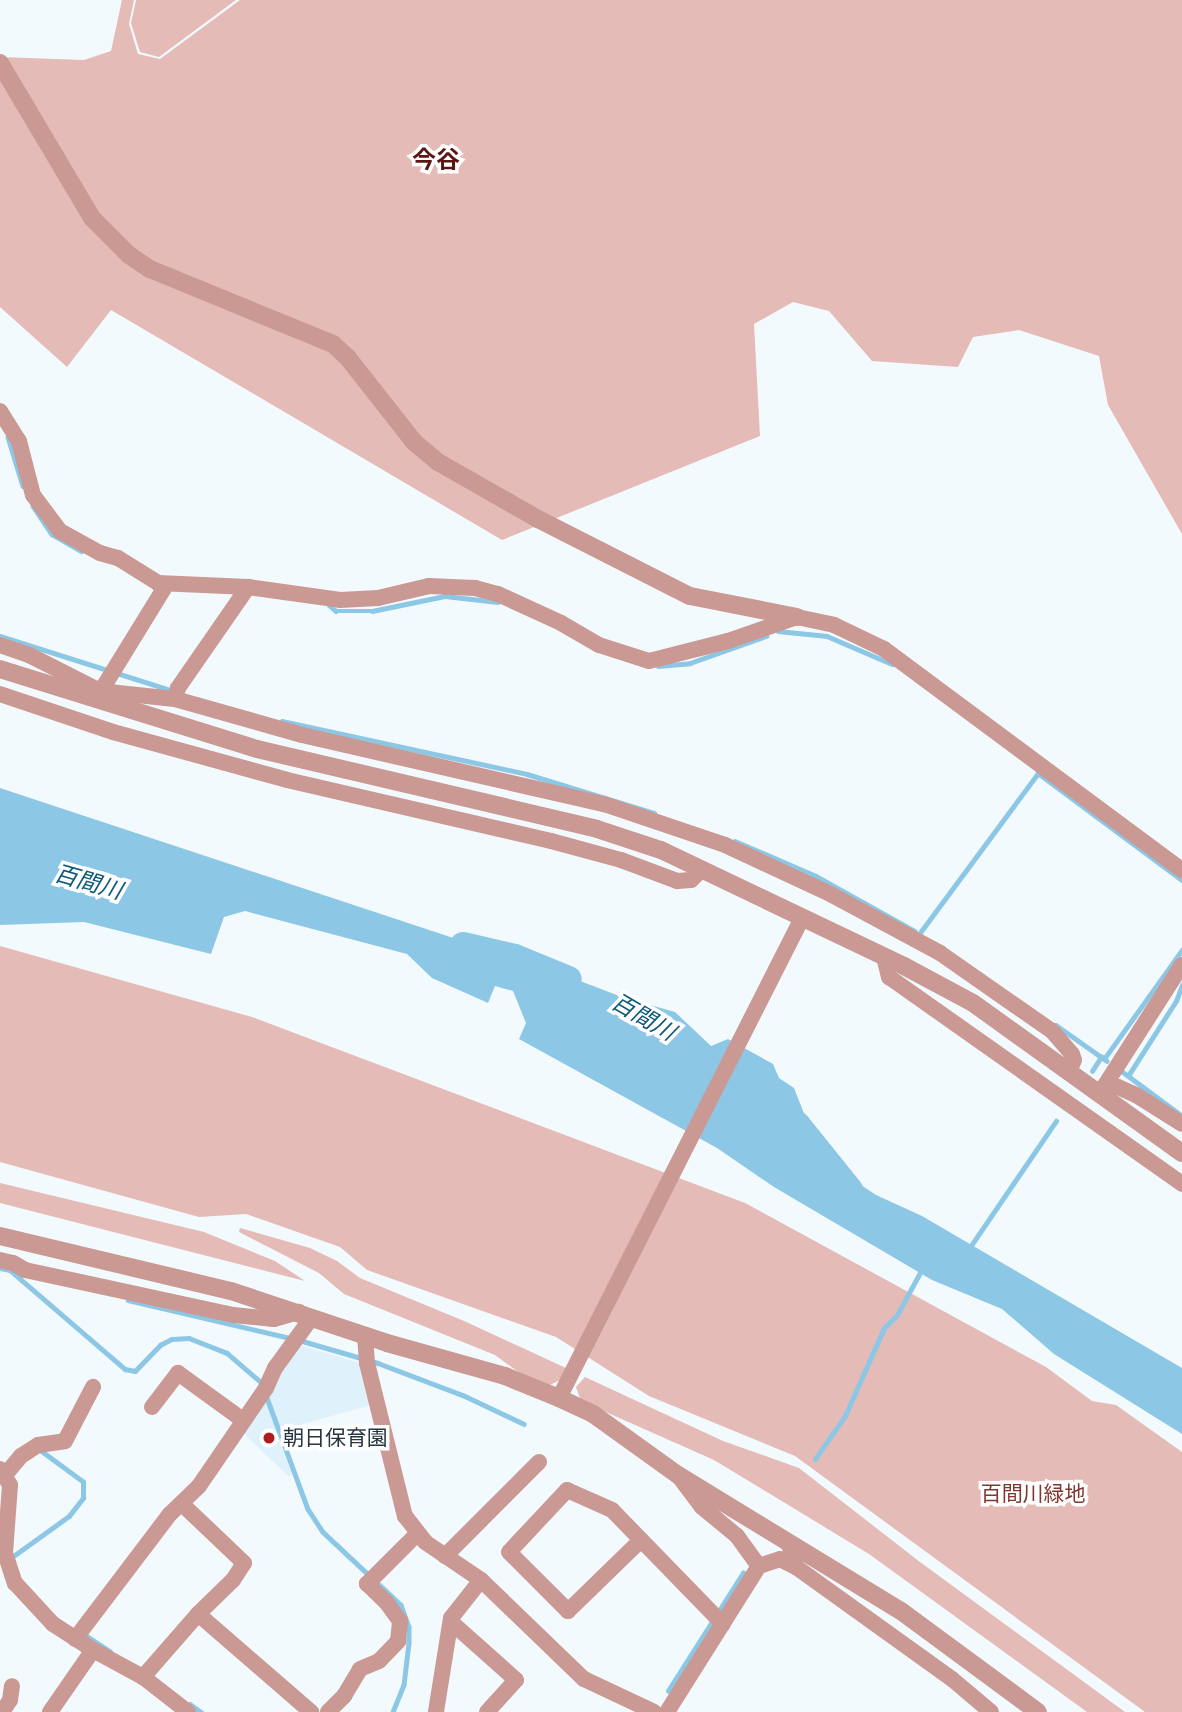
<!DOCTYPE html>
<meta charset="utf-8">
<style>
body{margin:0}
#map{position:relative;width:1182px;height:1712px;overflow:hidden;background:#f3fafe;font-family:"Roboto Condensed","Noto Sans JP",sans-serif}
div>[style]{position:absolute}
.built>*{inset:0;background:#dff1fb}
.green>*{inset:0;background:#e4bbb6}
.water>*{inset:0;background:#8cc7e5}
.stream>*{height:4.5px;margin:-2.25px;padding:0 2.25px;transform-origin:2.25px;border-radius:2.25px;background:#8cc7e5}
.river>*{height:26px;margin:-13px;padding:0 13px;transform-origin:13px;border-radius:13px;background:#8cc7e5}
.minor>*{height:16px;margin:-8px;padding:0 8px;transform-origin:8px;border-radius:8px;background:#ca9993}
.tertiary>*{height:18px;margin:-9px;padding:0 9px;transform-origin:9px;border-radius:9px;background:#ca9993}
.dots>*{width:19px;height:19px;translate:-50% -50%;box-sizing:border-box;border:4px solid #fff;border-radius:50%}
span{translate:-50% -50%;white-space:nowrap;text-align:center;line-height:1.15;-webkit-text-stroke:7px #fff;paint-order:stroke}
.poi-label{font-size:21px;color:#28373f}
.left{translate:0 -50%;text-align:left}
.park-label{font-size:21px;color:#813731}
.water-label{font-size:23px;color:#0d5a78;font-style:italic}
.quarter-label{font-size:24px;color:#5a1613;font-weight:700}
</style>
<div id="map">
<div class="built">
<div style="clip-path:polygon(299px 1345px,361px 1363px,371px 1405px,275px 1432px,292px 1473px,289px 1477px,242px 1432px,270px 1397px,268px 1390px)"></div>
</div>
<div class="green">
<div style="clip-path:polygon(122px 0,134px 0,129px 24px,138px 54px,160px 59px,240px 0,1182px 0,1182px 534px,1108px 405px,1099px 356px,1019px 330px,973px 337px,958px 367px,872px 361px,829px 311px,793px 302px,754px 324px,760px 436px,502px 540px,111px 310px,67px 367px,0 307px,0 57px,84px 60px,111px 51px)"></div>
<div style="clip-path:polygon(136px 0,236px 0,159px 57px,140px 52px,131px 23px)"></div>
<div style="clip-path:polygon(0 946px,252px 1017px,745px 1203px,1046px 1367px,1092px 1401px,1116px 1405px,1182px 1452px,1182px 1712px,1145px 1712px,795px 1456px,649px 1396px,556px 1337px,367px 1270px,340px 1247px,246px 1214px,199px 1217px,0 1162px)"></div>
<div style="clip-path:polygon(0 1183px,204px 1232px,275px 1261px,305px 1281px,0 1203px)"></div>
<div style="clip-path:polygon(240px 1228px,310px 1248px,337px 1261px,360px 1278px,464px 1321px,566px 1368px,560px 1380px,548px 1386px,525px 1377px,495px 1355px,344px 1294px,319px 1273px,239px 1232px)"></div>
<div style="clip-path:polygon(585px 1377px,723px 1441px,799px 1468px,920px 1562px,1125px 1712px,1087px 1712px,869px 1554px,714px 1460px,581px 1401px,576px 1387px)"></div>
</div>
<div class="water">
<div style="clip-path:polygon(0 788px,559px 973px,622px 997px,675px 1012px,711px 1046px,728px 1039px,773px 1064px,779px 1078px,794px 1088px,822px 1159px,876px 1195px,922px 1216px,1182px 1368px,1182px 1434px,1054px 1354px,1002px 1309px,932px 1280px,774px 1187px,717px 1148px,519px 1039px,526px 1023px,513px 991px,495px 986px,488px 1003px,432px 978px,407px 954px,245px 911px,224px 917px,211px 954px,84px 922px,0 925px)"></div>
</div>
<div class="stream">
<div style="left:8px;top:437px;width:51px;rotate:73deg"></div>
<div style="left:33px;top:506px;width:34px;rotate:56deg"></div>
<div style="left:52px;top:534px;width:34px;rotate:30deg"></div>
<div style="left:329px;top:605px;width:9px;rotate:41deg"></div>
<div style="left:336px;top:611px;width:36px"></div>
<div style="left:372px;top:611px;width:75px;rotate:-11.6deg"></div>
<div style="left:445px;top:596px;width:53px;rotate:6.5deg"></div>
<div style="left:778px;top:631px;width:49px;rotate:5.8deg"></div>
<div style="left:827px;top:636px;width:71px;rotate:23.3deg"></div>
<div style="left:0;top:636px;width:182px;rotate:17.6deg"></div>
<div style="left:658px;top:666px;width:32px;rotate:-5deg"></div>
<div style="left:690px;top:663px;width:81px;rotate:-19.6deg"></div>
<div style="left:282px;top:721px;width:251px;rotate:12.2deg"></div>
<div style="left:527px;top:774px;width:133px;rotate:17.1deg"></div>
<div style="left:735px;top:841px;width:88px;rotate:23.4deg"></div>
<div style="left:816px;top:876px;width:113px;rotate:29.1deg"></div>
<div style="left:919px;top:934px;width:200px;rotate:-53.5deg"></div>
<div style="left:1038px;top:773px;width:179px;rotate:36.6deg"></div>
<div style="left:1056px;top:1025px;width:62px;rotate:35.2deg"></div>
<div style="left:1104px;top:1059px;width:134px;rotate:-54.4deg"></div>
<div style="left:1092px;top:1071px;width:17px;rotate:-57deg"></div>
<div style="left:1123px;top:1072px;width:72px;rotate:36.6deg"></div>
<div style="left:1128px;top:1076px;width:89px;rotate:-57.4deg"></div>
<div style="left:1176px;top:1001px;width:17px;rotate:-69deg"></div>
<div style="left:968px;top:1250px;width:156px;rotate:-55.7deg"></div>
<div style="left:0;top:1268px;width:10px;rotate:11deg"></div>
<div style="left:10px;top:1270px;width:152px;rotate:40.7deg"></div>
<div style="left:125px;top:1369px;width:10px;rotate:11deg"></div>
<div style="left:135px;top:1371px;width:36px;rotate:-46deg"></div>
<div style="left:160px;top:1345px;width:13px;rotate:-27deg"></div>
<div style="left:172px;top:1339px;width:17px;rotate:-3deg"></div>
<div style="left:189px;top:1338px;width:41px;rotate:21.5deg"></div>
<div style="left:227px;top:1353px;width:46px;rotate:40.6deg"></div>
<div style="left:128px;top:1300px;width:166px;rotate:13.2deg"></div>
<div style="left:299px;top:1340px;width:82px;rotate:16.2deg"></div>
<div style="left:378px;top:1363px;width:93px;rotate:20.8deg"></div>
<div style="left:465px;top:1396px;width:65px;rotate:25.4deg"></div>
<div style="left:266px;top:1395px;width:121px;rotate:69.8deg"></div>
<div style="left:308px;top:1509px;width:27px;rotate:57deg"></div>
<div style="left:323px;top:1532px;width:107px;rotate:43.1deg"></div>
<div style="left:401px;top:1605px;width:23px;rotate:70deg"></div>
<div style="left:409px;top:1627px;width:16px;rotate:90deg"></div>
<div style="left:409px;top:1643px;width:42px;rotate:96.8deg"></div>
<div style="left:404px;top:1685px;width:29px;rotate:112deg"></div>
<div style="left:815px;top:1459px;width:52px;rotate:-55.1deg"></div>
<div style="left:845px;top:1416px;width:96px;rotate:-66.1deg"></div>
<div style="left:884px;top:1328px;width:18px;rotate:-45deg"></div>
<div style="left:897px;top:1315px;width:52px;rotate:-61.5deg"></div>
<div style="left:12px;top:1557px;width:70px;rotate:-35.7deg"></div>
<div style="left:69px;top:1516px;width:23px;rotate:-52deg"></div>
<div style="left:83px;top:1498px;width:16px;rotate:-90deg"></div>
<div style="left:83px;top:1482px;width:52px;rotate:-143.6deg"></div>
<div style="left:85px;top:1635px;width:30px;rotate:33deg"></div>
<div style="left:668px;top:1691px;width:140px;rotate:-57.6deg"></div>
<div style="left:190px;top:1704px;width:14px;rotate:36deg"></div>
</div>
<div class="river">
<div style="left:463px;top:945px;width:53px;rotate:13deg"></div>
<div style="left:515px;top:957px;width:58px;rotate:22.2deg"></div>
<div style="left:797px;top:1124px;width:85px;rotate:51.2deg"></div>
</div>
<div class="minor">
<div style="left:0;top:411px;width:36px;rotate:58deg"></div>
<div style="left:19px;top:441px;width:56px;rotate:75.5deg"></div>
<div style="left:33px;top:495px;width:45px;rotate:53.1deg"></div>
<div style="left:60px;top:531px;width:46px;rotate:28.8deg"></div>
<div style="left:100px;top:553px;width:19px;rotate:16deg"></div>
<div style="left:118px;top:558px;width:47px;rotate:32deg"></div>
<div style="left:158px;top:583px;width:90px;rotate:2.5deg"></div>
<div style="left:248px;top:587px;width:93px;rotate:8deg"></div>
<div style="left:340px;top:600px;width:38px;rotate:-3deg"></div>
<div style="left:378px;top:598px;width:52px;rotate:-13.2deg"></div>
<div style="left:429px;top:586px;width:46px;rotate:2.5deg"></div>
<div style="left:475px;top:588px;width:24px;rotate:15deg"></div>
<div style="left:498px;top:594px;width:69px;rotate:24.7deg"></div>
<div style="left:561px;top:623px;width:44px;rotate:30.1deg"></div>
<div style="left:599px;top:645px;width:52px;rotate:17.7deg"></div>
<div style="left:649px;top:661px;width:81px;rotate:-14.2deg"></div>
<div style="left:728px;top:641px;width:73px;rotate:-19.2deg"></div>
<div style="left:797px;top:617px;width:38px;rotate:12deg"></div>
<div style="left:834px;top:625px;width:55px;rotate:25.6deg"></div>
<div style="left:884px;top:649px;width:371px;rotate:36.6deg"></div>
<div style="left:0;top:645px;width:31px;rotate:19deg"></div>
<div style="left:29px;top:655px;width:80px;rotate:26.9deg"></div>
<div style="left:100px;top:691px;width:75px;rotate:6.1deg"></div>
<div style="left:175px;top:699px;width:132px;rotate:15.8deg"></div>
<div style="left:302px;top:735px;width:310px;rotate:12.9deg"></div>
<div style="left:604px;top:804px;width:128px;rotate:18.7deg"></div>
<div style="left:725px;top:845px;width:118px;rotate:25deg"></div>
<div style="left:832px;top:895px;width:123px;rotate:28.2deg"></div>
<div style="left:940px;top:953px;width:136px;rotate:34.9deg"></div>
<div style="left:1052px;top:1031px;width:30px;rotate:49deg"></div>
<div style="left:1072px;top:1054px;width:6px;rotate:72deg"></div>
<div style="left:1074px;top:1060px;width:12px;rotate:114deg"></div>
<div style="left:0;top:694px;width:119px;rotate:18.6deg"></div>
<div style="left:113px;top:732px;width:180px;rotate:15.4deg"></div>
<div style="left:287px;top:780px;width:271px;rotate:13deg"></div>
<div style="left:551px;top:841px;width:73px;rotate:15.2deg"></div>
<div style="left:621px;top:860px;width:60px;rotate:20.6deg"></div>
<div style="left:677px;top:881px;width:14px;rotate:-4deg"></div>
<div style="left:691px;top:880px;width:14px;rotate:-45deg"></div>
<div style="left:96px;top:699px;width:134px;rotate:-58.4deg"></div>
<div style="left:175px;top:699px;width:11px;rotate:-75deg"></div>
<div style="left:178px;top:688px;width:123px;rotate:-55.3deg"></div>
<div style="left:884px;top:957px;width:21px;rotate:76deg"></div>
<div style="left:889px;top:977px;width:359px;rotate:35.2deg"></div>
<div style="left:1104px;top:1087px;width:14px"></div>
<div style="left:1118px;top:1087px;width:20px;rotate:24deg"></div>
<div style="left:1136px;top:1095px;width:54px;rotate:32.2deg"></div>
<div style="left:1100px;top:1093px;width:152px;rotate:-57.4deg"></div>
<div style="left:0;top:1260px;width:13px;rotate:13deg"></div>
<div style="left:13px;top:1263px;width:14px;rotate:30deg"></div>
<div style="left:25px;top:1270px;width:213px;rotate:12.2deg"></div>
<div style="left:233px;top:1315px;width:41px;rotate:5.6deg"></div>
<div style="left:274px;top:1319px;width:26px;rotate:-16deg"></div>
<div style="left:365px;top:1335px;width:28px;rotate:86deg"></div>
<div style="left:367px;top:1363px;width:158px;rotate:76.1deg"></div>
<div style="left:405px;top:1516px;width:33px;rotate:52deg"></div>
<div style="left:425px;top:1542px;width:68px;rotate:34.2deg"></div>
<div style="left:481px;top:1580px;width:48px;rotate:128.3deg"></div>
<div style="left:451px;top:1618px;width:95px;rotate:99.1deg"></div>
<div style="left:559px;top:1398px;width:536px;rotate:-63.15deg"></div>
<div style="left:152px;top:1407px;width:43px;rotate:-52.6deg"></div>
<div style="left:178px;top:1373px;width:80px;rotate:35.9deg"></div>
<div style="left:0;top:1469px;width:19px;rotate:58deg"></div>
<div style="left:10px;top:1485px;width:68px;rotate:94.2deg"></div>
<div style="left:5px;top:1553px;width:32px;rotate:72deg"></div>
<div style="left:15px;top:1583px;width:56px;rotate:47.2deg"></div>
<div style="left:53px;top:1624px;width:48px;rotate:33deg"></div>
<div style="left:93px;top:1650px;width:57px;rotate:28.4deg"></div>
<div style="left:143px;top:1677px;width:57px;rotate:37.9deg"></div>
<div style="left:5px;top:1475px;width:25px;rotate:-50deg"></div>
<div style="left:21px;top:1456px;width:20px;rotate:-33deg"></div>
<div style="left:38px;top:1445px;width:27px;rotate:-8deg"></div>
<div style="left:65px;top:1441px;width:61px;rotate:-62.6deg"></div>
<div style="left:680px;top:1478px;width:36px;rotate:53deg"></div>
<div style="left:702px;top:1507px;width:45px;rotate:39.6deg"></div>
<div style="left:737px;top:1536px;width:37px;rotate:54deg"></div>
<div style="left:759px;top:1566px;width:22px;rotate:-18deg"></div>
<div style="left:780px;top:1559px;width:18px;rotate:27deg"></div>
<div style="left:641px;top:1540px;width:102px;rotate:135.8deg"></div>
<div style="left:568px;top:1611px;width:83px;rotate:-135deg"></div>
<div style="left:509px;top:1552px;width:85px;rotate:-46.9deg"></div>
<div style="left:567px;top:1490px;width:49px;rotate:24deg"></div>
<div style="left:612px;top:1510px;width:159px;rotate:45.8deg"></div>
<div style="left:789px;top:1544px;width:24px;rotate:73deg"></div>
<div style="left:796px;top:1567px;width:192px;rotate:35.7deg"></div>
<div style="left:952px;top:1679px;width:51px;rotate:40.2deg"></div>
<div style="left:445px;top:1556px;width:133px;rotate:-45deg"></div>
<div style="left:481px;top:1580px;width:143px;rotate:43.9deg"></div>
<div style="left:584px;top:1679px;width:77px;rotate:25.2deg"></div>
<div style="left:198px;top:1614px;width:150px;rotate:40.9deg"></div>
<div style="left:451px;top:1622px;width:87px;rotate:41.7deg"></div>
<div style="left:516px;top:1680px;width:43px;rotate:132.2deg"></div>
<div style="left:75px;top:1639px;width:157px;rotate:-52.8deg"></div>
<div style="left:170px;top:1514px;width:40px;rotate:-44deg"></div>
<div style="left:199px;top:1486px;width:119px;rotate:-55.6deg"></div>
<div style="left:266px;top:1388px;width:22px;rotate:-66deg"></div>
<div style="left:275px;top:1368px;width:63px;rotate:-54deg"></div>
<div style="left:143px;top:1677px;width:84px;rotate:-48.9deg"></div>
<div style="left:198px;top:1614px;width:49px;rotate:-44.2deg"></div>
<div style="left:233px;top:1580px;width:20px;rotate:-57deg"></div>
<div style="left:244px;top:1563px;width:86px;rotate:-136.4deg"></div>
<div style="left:2px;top:1712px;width:14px;rotate:-56deg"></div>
<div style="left:10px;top:1700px;width:14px;rotate:-82deg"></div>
<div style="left:50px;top:1712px;width:75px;rotate:-55.3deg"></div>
<div style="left:328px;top:1712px;width:23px;rotate:-45deg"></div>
<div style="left:344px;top:1696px;width:31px;rotate:-59deg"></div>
<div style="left:360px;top:1669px;width:21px;rotate:-23deg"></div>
<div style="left:379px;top:1661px;width:28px;rotate:-46deg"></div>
<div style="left:398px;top:1641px;width:20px;rotate:-84deg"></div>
<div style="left:400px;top:1621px;width:22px;rotate:-126deg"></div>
<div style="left:387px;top:1603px;width:28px;rotate:-136deg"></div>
<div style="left:367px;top:1584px;width:72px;rotate:-45deg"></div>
<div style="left:667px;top:1712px;width:173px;rotate:-57.8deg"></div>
</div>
<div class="tertiary">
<div style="left:0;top:63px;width:180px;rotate:59.3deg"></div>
<div style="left:92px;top:218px;width:52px;rotate:45deg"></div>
<div style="left:129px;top:255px;width:25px;rotate:34deg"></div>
<div style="left:150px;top:269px;width:198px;rotate:22.3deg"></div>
<div style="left:333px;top:344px;width:21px;rotate:43deg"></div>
<div style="left:348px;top:358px;width:107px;rotate:51.8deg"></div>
<div style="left:414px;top:442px;width:31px;rotate:40deg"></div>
<div style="left:438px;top:462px;width:115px;rotate:29.7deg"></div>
<div style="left:538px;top:519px;width:170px;rotate:26.9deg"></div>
<div style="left:690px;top:596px;width:109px;rotate:11.1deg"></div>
<div style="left:0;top:669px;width:269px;rotate:17.3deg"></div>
<div style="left:257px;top:749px;width:349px;rotate:13.2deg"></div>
<div style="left:597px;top:829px;width:67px;rotate:18.2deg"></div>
<div style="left:661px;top:850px;width:269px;rotate:25.5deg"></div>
<div style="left:904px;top:966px;width:78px;rotate:28.2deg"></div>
<div style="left:973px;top:1003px;width:257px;rotate:35.7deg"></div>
<div style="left:0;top:1236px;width:237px;rotate:13.4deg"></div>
<div style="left:231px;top:1291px;width:164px;rotate:18.4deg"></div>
<div style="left:387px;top:1343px;width:123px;rotate:15.6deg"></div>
<div style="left:505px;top:1376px;width:58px;rotate:22.2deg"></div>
<div style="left:559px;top:1398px;width:38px;rotate:25deg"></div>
<div style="left:593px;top:1414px;width:105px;rotate:35.7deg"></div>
<div style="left:678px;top:1475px;width:261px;rotate:31.4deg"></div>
<div style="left:901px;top:1611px;width:170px;rotate:36.4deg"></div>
</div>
<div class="dots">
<div style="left:269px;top:1438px;background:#ae1c1f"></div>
</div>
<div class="poi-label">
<span class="left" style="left:283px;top:1438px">朝日保育園</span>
</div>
<div class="park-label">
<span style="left:1033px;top:1494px">百間川緑地</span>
</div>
<div class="water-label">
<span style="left:88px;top:883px;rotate:16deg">百間川</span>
<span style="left:643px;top:1018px;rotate:30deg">百間川</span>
</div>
<div class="quarter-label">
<span style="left:436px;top:161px">今谷</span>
</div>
</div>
